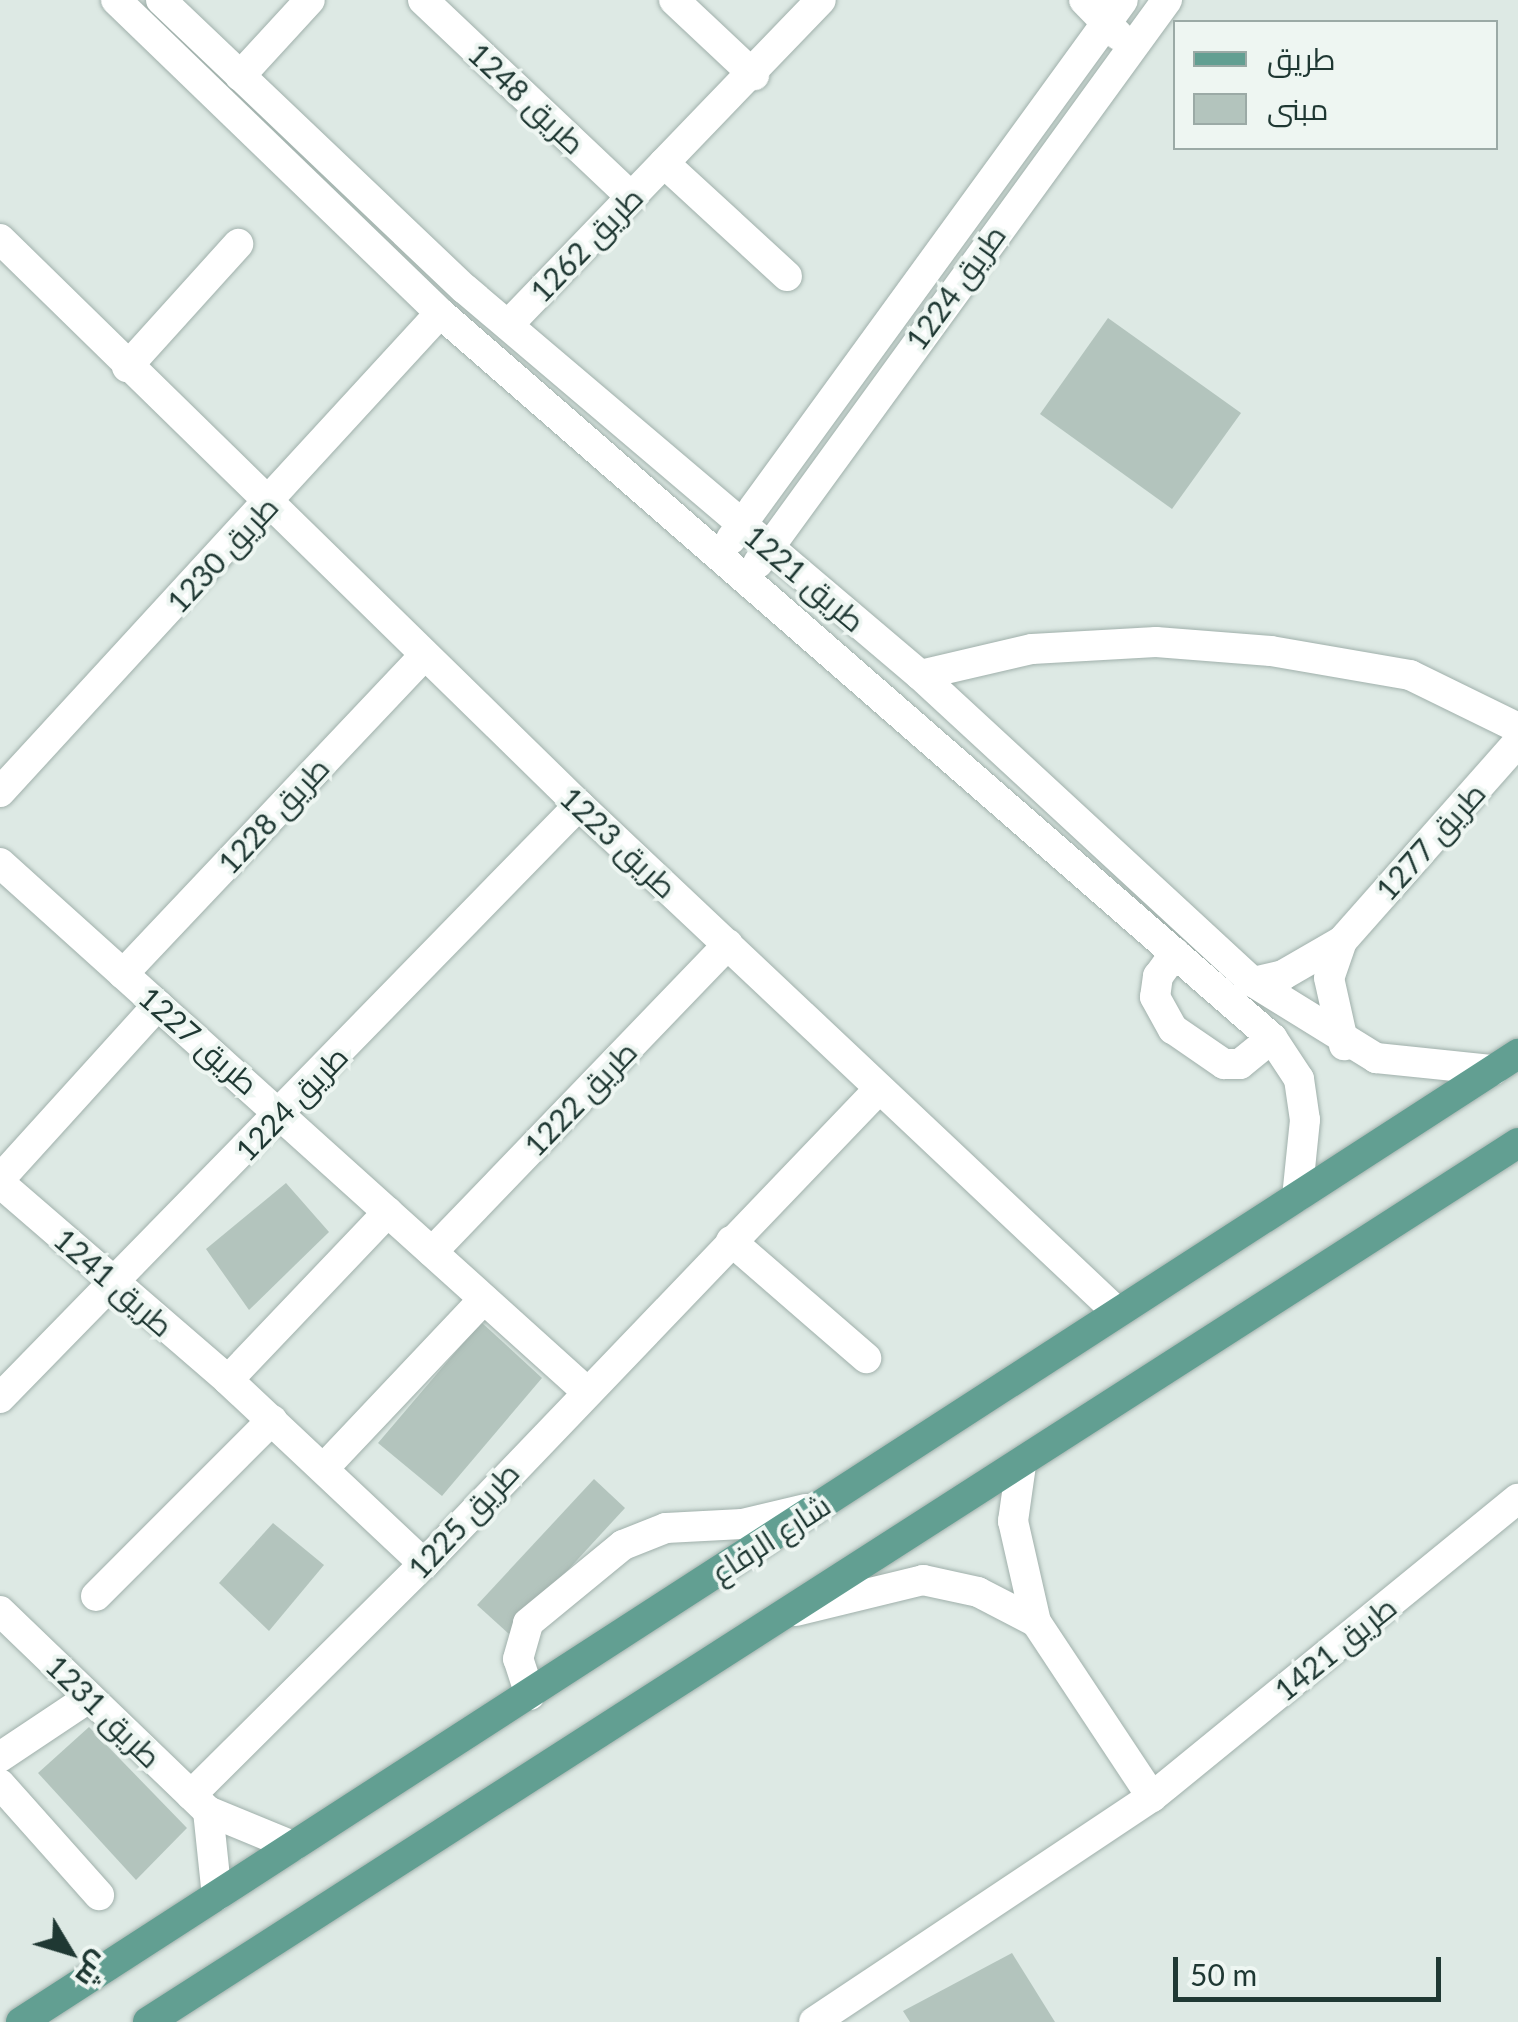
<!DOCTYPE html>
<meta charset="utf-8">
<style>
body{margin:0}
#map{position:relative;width:1518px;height:2022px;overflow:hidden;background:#dde9e4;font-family:Lato,Cairo,sans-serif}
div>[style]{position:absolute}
.building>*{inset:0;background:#b3c4bd}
.roads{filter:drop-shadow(0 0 2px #a0b0ab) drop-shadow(0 0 2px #a0b0ab)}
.minor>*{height:30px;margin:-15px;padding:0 15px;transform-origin:15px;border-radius:15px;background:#fff}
.major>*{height:30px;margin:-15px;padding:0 15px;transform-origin:15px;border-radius:15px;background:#629f92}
span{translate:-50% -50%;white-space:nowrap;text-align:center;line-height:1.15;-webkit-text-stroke:8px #eef6f2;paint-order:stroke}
.street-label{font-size:30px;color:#1f3833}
.legend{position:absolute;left:1173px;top:20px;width:325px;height:130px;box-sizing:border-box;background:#eef6f2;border:2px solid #9baaa6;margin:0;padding:12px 18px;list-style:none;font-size:30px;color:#1f3833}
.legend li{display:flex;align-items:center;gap:20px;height:50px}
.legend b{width:50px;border:2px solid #9baaa6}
.north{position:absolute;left:20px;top:1902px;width:100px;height:100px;-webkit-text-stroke:8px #eef6f2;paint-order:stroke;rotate:128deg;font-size:28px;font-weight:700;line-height:40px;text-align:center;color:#1f3833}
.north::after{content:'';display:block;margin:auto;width:35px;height:45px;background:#1f3833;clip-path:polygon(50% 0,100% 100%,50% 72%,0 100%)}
.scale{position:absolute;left:1173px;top:1957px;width:268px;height:45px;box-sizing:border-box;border:5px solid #1f3833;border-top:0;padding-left:12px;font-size:30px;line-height:35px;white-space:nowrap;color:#1f3833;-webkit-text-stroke:8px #eef6f2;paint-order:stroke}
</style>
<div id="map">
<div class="building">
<div style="clip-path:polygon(1108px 318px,1241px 413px,1172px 509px,1040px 414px)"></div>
<div style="clip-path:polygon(286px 1183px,329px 1232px,249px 1310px,206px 1249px)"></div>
<div style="clip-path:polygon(481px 1322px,542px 1378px,442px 1496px,378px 1443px)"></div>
<div style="clip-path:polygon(594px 1479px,625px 1508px,509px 1634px,477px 1605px)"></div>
<div style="clip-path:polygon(273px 1523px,324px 1565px,269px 1631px,219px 1583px)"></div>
<div style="clip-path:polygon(89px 1727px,187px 1828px,136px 1880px,38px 1773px)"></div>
<div style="clip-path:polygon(1012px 1953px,1055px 2022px,910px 2022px,903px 2011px)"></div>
</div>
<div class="roads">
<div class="minor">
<div style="left:116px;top:0;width:450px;rotate:44deg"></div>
<div style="left:440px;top:313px;width:1104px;rotate:41.07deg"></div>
<div style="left:1272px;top:1038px;width:49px;rotate:56.6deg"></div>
<div style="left:1299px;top:1079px;width:41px;rotate:81.7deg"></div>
<div style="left:1305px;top:1120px;width:77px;rotate:95.9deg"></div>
<div style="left:161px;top:0;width:419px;rotate:43.6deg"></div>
<div style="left:465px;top:289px;width:597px;rotate:40.31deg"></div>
<div style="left:920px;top:675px;width:453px;rotate:42.7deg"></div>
<div style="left:1253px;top:982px;width:145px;rotate:31.7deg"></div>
<div style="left:1376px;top:1058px;width:118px;rotate:5.9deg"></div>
<div style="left:423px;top:0;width:286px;rotate:43.4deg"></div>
<div style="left:674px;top:0;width:110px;rotate:43.2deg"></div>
<div style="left:1084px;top:0;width:49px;rotate:45.8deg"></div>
<div style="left:240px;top:76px;width:103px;rotate:-47.4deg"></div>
<div style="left:664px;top:163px;width:167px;rotate:42.6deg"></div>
<div style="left:0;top:239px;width:810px;rotate:44.35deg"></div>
<div style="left:579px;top:805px;width:739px;rotate:43.3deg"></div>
<div style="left:508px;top:325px;width:451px;rotate:-46.1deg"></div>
<div style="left:127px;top:367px;width:166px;rotate:-47.9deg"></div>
<div style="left:731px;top:539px;width:666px;rotate:-53.97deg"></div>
<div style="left:758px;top:563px;width:696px;rotate:-54deg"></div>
<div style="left:920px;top:675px;width:115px;rotate:-13.1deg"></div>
<div style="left:1032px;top:649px;width:124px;rotate:-3.2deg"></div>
<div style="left:1156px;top:642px;width:115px;rotate:4.5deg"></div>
<div style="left:1271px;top:651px;width:141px;rotate:9.8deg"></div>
<div style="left:1410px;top:675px;width:120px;rotate:26.1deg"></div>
<div style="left:0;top:792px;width:650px;rotate:-47.43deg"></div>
<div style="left:0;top:863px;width:786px;rotate:42.01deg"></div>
<div style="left:1342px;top:941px;width:39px;rotate:109deg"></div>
<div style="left:1329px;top:978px;width:69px;rotate:77.4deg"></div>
<div style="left:1175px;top:953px;width:29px;rotate:126deg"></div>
<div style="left:1158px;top:976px;width:21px;rotate:98deg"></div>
<div style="left:1155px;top:997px;width:37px;rotate:61deg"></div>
<div style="left:1173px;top:1029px;width:62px;rotate:34.5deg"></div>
<div style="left:1224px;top:1064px;width:16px"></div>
<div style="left:1240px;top:1064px;width:41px;rotate:-39.1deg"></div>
<div style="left:123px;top:974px;width:438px;rotate:-46.6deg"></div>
<div style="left:1253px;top:982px;width:31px;rotate:-13deg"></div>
<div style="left:1283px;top:975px;width:68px;rotate:-30deg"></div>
<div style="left:1342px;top:941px;width:266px;rotate:-48.5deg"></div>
<div style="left:0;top:1179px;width:235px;rotate:-47.8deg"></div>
<div style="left:0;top:1183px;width:301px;rotate:40.8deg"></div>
<div style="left:228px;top:1380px;width:269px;rotate:43.2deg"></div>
<div style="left:731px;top:1241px;width:179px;rotate:40.9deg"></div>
<div style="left:432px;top:1252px;width:427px;rotate:-46.1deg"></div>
<div style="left:228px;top:1380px;width:232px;rotate:-46.4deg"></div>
<div style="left:0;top:1398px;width:829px;rotate:-45.68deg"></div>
<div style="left:1021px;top:1465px;width:57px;rotate:98.1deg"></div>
<div style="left:1013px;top:1521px;width:104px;rotate:77.2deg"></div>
<div style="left:1036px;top:1622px;width:210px;rotate:56.5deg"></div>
<div style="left:325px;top:1467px;width:231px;rotate:-46.6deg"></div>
<div style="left:96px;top:1596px;width:249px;rotate:-45deg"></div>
<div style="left:0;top:1611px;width:289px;rotate:43.9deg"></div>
<div style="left:208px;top:1811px;width:92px;rotate:22.4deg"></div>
<div style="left:796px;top:1611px;width:131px;rotate:-13.7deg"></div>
<div style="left:923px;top:1580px;width:56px;rotate:12.3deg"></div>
<div style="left:978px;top:1592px;width:65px;rotate:27.3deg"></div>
<div style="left:530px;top:1695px;width:38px;rotate:-108deg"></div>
<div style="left:518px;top:1659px;width:37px;rotate:-74deg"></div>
<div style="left:528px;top:1623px;width:123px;rotate:-39.4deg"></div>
<div style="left:623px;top:1545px;width:46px;rotate:-21.6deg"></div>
<div style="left:666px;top:1528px;width:76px;rotate:-3deg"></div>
<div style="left:742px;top:1524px;width:66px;rotate:-13.2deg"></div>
<div style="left:0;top:1757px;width:105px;rotate:-33.7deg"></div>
<div style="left:0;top:1784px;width:149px;rotate:48.3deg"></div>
<div style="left:191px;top:1795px;width:328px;rotate:-44.8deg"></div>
<div style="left:424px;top:1564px;width:658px;rotate:-46.23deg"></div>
<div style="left:208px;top:1811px;width:85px;rotate:84deg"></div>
<div style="left:814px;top:2022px;width:406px;rotate:-33.7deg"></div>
<div style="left:1152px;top:1797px;width:472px;rotate:-39.2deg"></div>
</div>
<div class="major">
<div style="left:21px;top:2022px;width:1783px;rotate:-32.89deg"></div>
<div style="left:148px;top:2022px;width:1628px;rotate:-32.68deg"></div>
</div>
</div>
<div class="street-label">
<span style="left:527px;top:98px;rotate:43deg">طريق 1248</span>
<span style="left:586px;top:244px;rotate:-46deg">طريق 1262</span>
<span style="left:955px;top:287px;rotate:-54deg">طريق 1224</span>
<span style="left:222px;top:554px;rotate:-47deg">طريق 1230</span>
<span style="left:805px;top:578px;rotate:40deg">طريق 1221</span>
<span style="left:273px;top:815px;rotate:-47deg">طريق 1228</span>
<span style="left:1430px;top:841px;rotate:-48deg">طريق 1277</span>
<span style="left:619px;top:842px;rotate:43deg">طريق 1223</span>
<span style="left:199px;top:1040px;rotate:41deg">طريق 1227</span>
<span style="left:580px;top:1098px;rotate:-46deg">طريق 1222</span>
<span style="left:291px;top:1103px;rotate:-46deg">طريق 1224</span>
<span style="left:114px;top:1282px;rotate:41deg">طريق 1241</span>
<span style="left:463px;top:1520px;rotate:-47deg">طريق 1225</span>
<span style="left:770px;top:1538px;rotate:-33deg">شارع الرفاع</span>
<span style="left:1335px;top:1648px;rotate:-39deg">طريق 1421</span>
<span style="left:104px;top:1711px;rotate:44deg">طريق 1231</span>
</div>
<ul class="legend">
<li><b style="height:12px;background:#629f92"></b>طريق</li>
<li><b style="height:28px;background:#b3c4bd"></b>مبنى</li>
</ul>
<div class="north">ش</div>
<div class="scale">50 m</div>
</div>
